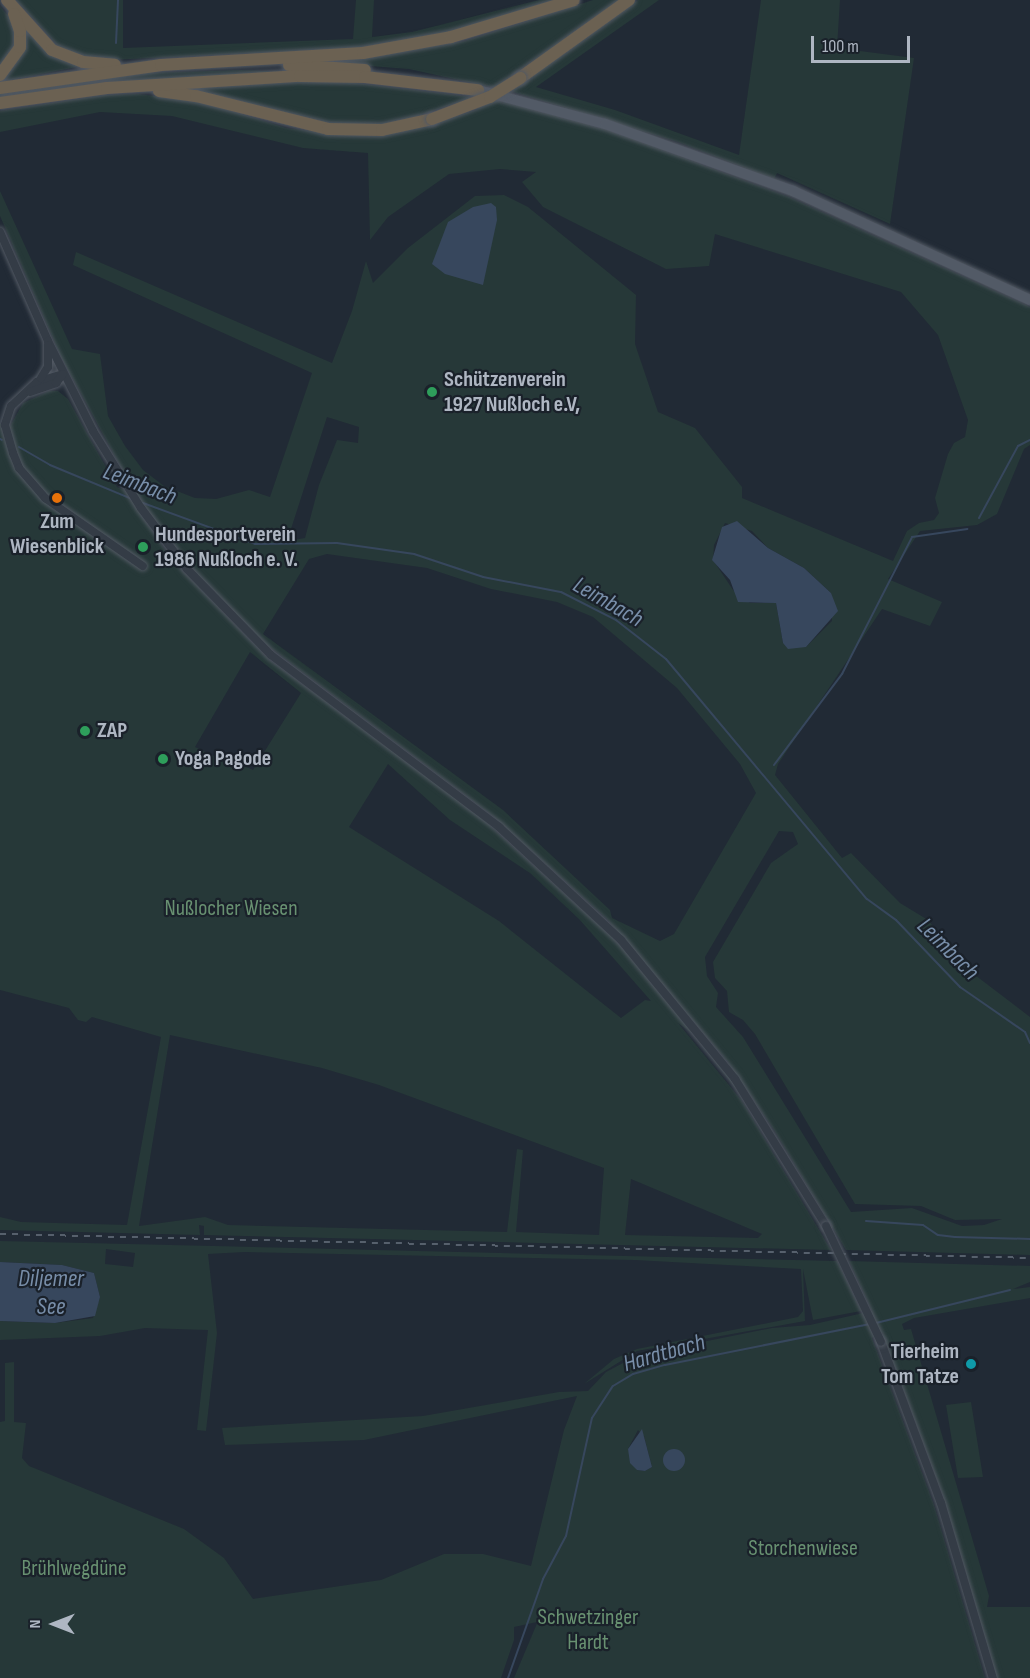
<!DOCTYPE html>
<meta charset="utf-8">
<style>
body{margin:0}
#map{position:relative;width:1030px;height:1678px;overflow:hidden;background:#212a35;font-family:"Sofia Sans Condensed",sans-serif}
div>[style]{position:absolute}
.green>*{inset:0;background:#263838}
.water>*{inset:0;background:#37475d}
.round{border-radius:50%}
.stream>*{height:2px;margin:-1px;padding:0 1px;transform-origin:1px;border-radius:1px;background:#37475d}
.roads{filter:drop-shadow(0 0 2px #525963) drop-shadow(0 0 2px #525963)}
.minor>*{height:8px;margin:-4px;padding:0 4px;transform-origin:4px;border-radius:4px;background:#343c46}
.major>*{height:10px;margin:-5px;padding:0 5px;transform-origin:5px;border-radius:5px;background:#525a66}
.highway>*{height:12px;margin:-6px;padding:0 6px;transform-origin:6px;border-radius:6px;background:#6b6152}
.rail>*{height:2px;margin-top:-1px;transform-origin:0;background:repeating-linear-gradient(90deg,#56606c 0 6px,transparent 0 12px)}
.bridges{filter:drop-shadow(0 0 2px #525963) drop-shadow(0 0 2px #525963)}
.minor-bridge>*{height:8px;margin:-4px;padding:0 4px;transform-origin:4px;border-radius:4px;background:#343c46}
.highway-bridge>*{height:12px;margin:-6px;padding:0 6px;transform-origin:6px;border-radius:6px;background:#6b6152}
.dots>*{width:16px;height:16px;translate:-50% -50%;box-sizing:border-box;border:3px solid #1a212a;border-radius:50%}
span{translate:-50% -50%;white-space:nowrap;text-align:center;line-height:1.15;-webkit-text-stroke:4.5px #1a212a;paint-order:stroke}
.poi-label{font-size:22px;color:#aeb6c2;font-weight:700}
.left{translate:0 -50%;text-align:left}
.right{translate:-100% -50%;text-align:right}
.park-label{font-size:22px;color:#689171}
.water-label{font-size:24px;color:#788ea9;font-style:italic}
.north{position:absolute;left:24px;top:1594px;width:60px;height:60px;-webkit-text-stroke:4px #1a212a;paint-order:stroke;rotate:270deg;font-size:16px;font-weight:700;line-height:24px;text-align:center;color:#aeb6c2}
.north::after{content:'';display:block;margin:auto;width:21px;height:27px;background:#aeb6c2;clip-path:polygon(50% 0,100% 100%,50% 72%,0 100%)}
.scale{position:absolute;left:811px;top:36px;width:99px;height:27px;box-sizing:border-box;border:3px solid #aeb6c2;border-top:0;padding-left:8px;font-size:18px;line-height:21px;white-space:nowrap;color:#aeb6c2;-webkit-text-stroke:4px #1a212a;paint-order:stroke}
</style>
<div id="map">
<div class="green">
<div style="clip-path:polygon(16px 0,123px 0,123px 48px,353px 39px,356px 0,374px 0,372px 37px,412px 32px,539px 0,564px 0,477px 26px,365px 48px,109px 60px,84px 58px,63px 51px)"></div>
<div style="clip-path:polygon(593px 0,621px 0,495px 88px,409px 69px,330px 63px,465px 41px)"></div>
<div style="clip-path:polygon(638px 0,659px 0,536px 87px,615px 110px,739px 155px,761px 0,840px 0,837px 48px,914px 58px,890px 224px,777px 173px,774px 179px,678px 142px,510px 91px)"></div>
<div style="clip-path:polygon(0 6px,13px 22px,16px 46px,0 70px)"></div>
<div style="clip-path:polygon(21px 24px,48px 53px,82px 66px,0 82px,21px 53px)"></div>
<div style="clip-path:polygon(241px 70px,295px 72px,0 102px,0 93px,145px 73px)"></div>
<div style="clip-path:polygon(evenodd,330px 80px,497px 100px,611px 131px,789px 197px,1030px 307px,1030px 445px,1024px 449px,997px 514px,977px 525px,920px 531px,888px 579px,942px 602px,930px 626px,882px 609px,778px 764px,775px 775px,842px 858px,851px 853px,900px 903px,928px 920px,971px 972px,1030px 1017px,1030px 1255px,846px 1250px,774px 1130px,727px 1061px,607px 919px,493px 816px,267px 645px,211px 592px,151px 517px,139px 512px,172px 560px,268px 659px,478px 815px,618px 943px,733px 1082px,744px 1099px,692px 1033px,678px 1023px,742px 1101px,831px 1250px,204px 1235px,204px 1226px,199px 1225px,200px 1235px,0 1230px,0 1217px,21px 1222px,127px 1225px,161px 1037px,92px 1017px,86px 1022px,78px 1020px,69px 1008px,0 990px,0 423px,8px 430px,23px 403px,49px 391px,58px 391px,68px 399px,117px 487px,136px 495px,61px 357px,0 216px,0 191px,72px 349px,100px 354px,108px 416px,125px 446px,143px 470px,164px 486px,195px 498px,216px 499px,249px 490px,270px 497px,312px 373px,73px 265px,76px 252px,332px 363px,352px 311px,366px 261px,373px 283px,408px 248px,475px 196px,504px 195px,528px 207px,636px 295px,635px 344px,658px 412px,695px 428px,742px 487px,742px 498px,893px 561px,907px 531px,919px 523px,934px 520px,939px 513px,935px 498px,948px 454px,954px 443px,965px 437px,968px 420px,938px 335px,901px 292px,715px 234px,709px 266px,666px 269px,543px 207px,522px 182px,536px 172px,500px 169px,449px 174px,388px 217px,370px 240px,368px 153px,303px 148px,172px 116px,100px 112px,0 132px,0 111px,104px 95px,138px 94px,204px 102px,286px 128px,344px 135px,432px 124px,479px 109px,456px 103px,391px 125px,338px 127px,167px 88px,330px 80px,327px 417px,359px 427px,358px 443px,337px 440px,319px 485px,305px 538px,293px 540px,291px 529px,327px 417px,330px 80px,725px 523px,752px 531px,768px 548px,804px 568px,831px 593px,832px 621px,806px 647px,783px 643px,776px 603px,750px 603px,733px 590px,713px 560px,714px 545px,725px 523px,330px 80px,327px 554px,427px 568px,491px 589px,557px 602px,593px 617px,677px 688px,740px 764px,756px 793px,674px 934px,660px 941px,612px 918px,610px 910px,503px 810px,263px 634px,309px 559px,327px 554px,330px 80px,250px 652px,301px 693px,253px 770px,243px 765px,237px 767px,195px 747px,250px 652px,330px 80px,388px 764px,450px 820px,530px 873px,579px 919px,651px 1001px,645px 1000px,621px 1018px,499px 921px,349px 827px,388px 764px,330px 80px,779px 831px,793px 832px,798px 844px,771px 863px,713px 962px,715px 978px,727px 991px,729px 1012px,743px 1020px,755px 1034px,855px 1204px,921px 1206px,955px 1220px,1002px 1219px,984px 1225px,962px 1226px,912px 1208px,851px 1212px,743px 1037px,716px 1007px,718px 993px,707px 976px,705px 957px,779px 831px,330px 80px,170px 1035px,322px 1068px,379px 1085px,604px 1168px,599px 1235px,516px 1232px,523px 1150px,517px 1149px,507px 1232px,228px 1225px,205px 1217px,139px 1226px,170px 1035px,330px 80px,631px 1179px,762px 1234px,758px 1238px,625px 1235px,631px 1179px)"></div>
<div style="clip-path:polygon(evenodd,0 1241px,837px 1261px,861px 1311px,813px 1320px,803px 1269px,805px 1321px,637px 1351px,584px 1384px,614px 1359px,637px 1349px,798px 1317px,803px 1311px,801px 1269px,635px 1260px,244px 1252px,208px 1254px,217px 1333px,206px 1431px,197px 1430px,208px 1330px,145px 1328px,100px 1336px,0 1340px,0 1321px,55px 1323px,93px 1318px,100px 1297px,94px 1273px,62px 1265px,0 1262px,0 1241px,106px 1249px,135px 1253px,133px 1267px,105px 1264px,106px 1249px)"></div>
<div style="clip-path:polygon(evenodd,849px 1261px,1030px 1266px,1030px 1282px,1013px 1289px,1030px 1287px,1030px 1298px,914px 1318px,902px 1324px,904px 1330px,911px 1329px,989px 1596px,987px 1607px,1030px 1607px,1030px 1678px,997px 1678px,945px 1501px,882px 1332px,872px 1338px,934px 1505px,985px 1678px,514px 1678px,541px 1614px,537px 1622px,514px 1627px,514px 1640px,501px 1678px,0 1678px,0 1422px,5px 1421px,5px 1363px,14px 1362px,14px 1422px,26px 1423px,22px 1458px,29px 1466px,184px 1529px,224px 1558px,253px 1599px,381px 1580px,444px 1554px,483px 1554px,531px 1566px,564px 1430px,577px 1396px,364px 1440px,225px 1445px,222px 1428px,423px 1416px,559px 1392px,588px 1391px,606px 1372px,638px 1355px,772px 1328px,810px 1325px,872px 1311px,849px 1261px,638px 1430px,644px 1436px,652px 1467px,645px 1471px,637px 1470px,628px 1449px,638px 1430px)"></div>
<div style="clip-path:polygon(971px 1402px,983px 1477px,958px 1478px,946px 1405px)"></div>
</div>
<div class="water">
<div style="clip-path:polygon(491px 203px,496px 207px,497px 220px,483px 285px,445px 274px,432px 264px,448px 222px,473px 207px)"></div>
<div style="clip-path:polygon(737px 521px,768px 548px,804px 568px,831px 593px,838px 611px,806px 647px,788px 649px,783px 643px,776px 603px,738px 602px,730px 580px,712px 560px,722px 527px)"></div>
<div style="clip-path:polygon(0 1262px,62px 1265px,94px 1273px,100px 1297px,95px 1316px,55px 1323px,0 1321px)"></div>
<div style="clip-path:polygon(642px 1429px,652px 1467px,645px 1471px,637px 1470px,630px 1463px,628px 1449px)"></div>
<div class="round" style="left:663px;top:1449px;width:22px;height:22px"></div>
</div>
<div class="stream">
<div style="left:116px;top:43px;width:43px;rotate:-87.3deg"></div>
<div style="left:0;top:439px;width:2px;rotate:27deg"></div>
<div style="left:19px;top:447px;width:36px;rotate:30deg"></div>
<div style="left:50px;top:465px;width:89px;rotate:22.5deg"></div>
<div style="left:143px;top:503px;width:119px;rotate:20.1deg"></div>
<div style="left:255px;top:544px;width:82px;rotate:-0.7deg"></div>
<div style="left:337px;top:543px;width:78px;rotate:8.1deg"></div>
<div style="left:414px;top:554px;width:73px;rotate:18.4deg"></div>
<div style="left:483px;top:577px;width:79px;rotate:10.9deg"></div>
<div style="left:561px;top:592px;width:62px;rotate:27deg"></div>
<div style="left:616px;top:620px;width:63px;rotate:38deg"></div>
<div style="left:666px;top:659px;width:313px;rotate:50.1deg"></div>
<div style="left:867px;top:899px;width:36px;rotate:36deg"></div>
<div style="left:896px;top:920px;width:93px;rotate:46.3deg"></div>
<div style="left:960px;top:987px;width:79px;rotate:34.7deg"></div>
<div style="left:1025px;top:1032px;width:12px;rotate:66deg"></div>
<div style="left:979px;top:518px;width:82px;rotate:-61.6deg"></div>
<div style="left:1018px;top:446px;width:13px;rotate:-27deg"></div>
<div style="left:774px;top:765px;width:114px;rotate:-53.2deg"></div>
<div style="left:842px;top:674px;width:154px;rotate:-62.9deg"></div>
<div style="left:912px;top:537px;width:56px;rotate:-8.3deg"></div>
<div style="left:866px;top:1221px;width:57px;rotate:4deg"></div>
<div style="left:923px;top:1225px;width:18px;rotate:34deg"></div>
<div style="left:938px;top:1235px;width:17px;rotate:7deg"></div>
<div style="left:955px;top:1237px;width:75px;rotate:1.5deg"></div>
<div style="left:876px;top:1323px;width:138px;rotate:-13.8deg"></div>
<div style="left:508px;top:1678px;width:105px;rotate:-70.5deg"></div>
<div style="left:543px;top:1579px;width:49px;rotate:-61.9deg"></div>
<div style="left:566px;top:1536px;width:121px;rotate:-77.6deg"></div>
<div style="left:592px;top:1418px;width:38px;rotate:-57deg"></div>
<div style="left:613px;top:1386px;width:23px;rotate:-31deg"></div>
<div style="left:633px;top:1374px;width:33px;rotate:-16deg"></div>
<div style="left:665px;top:1365px;width:209px;rotate:-11.3deg"></div>
</div>
<div class="roads">
<div class="minor">
<div style="left:0;top:232px;width:119px;rotate:66.2deg"></div>
<div style="left:48px;top:341px;width:101px;rotate:63.4deg"></div>
<div style="left:93px;top:431px;width:91px;rotate:58.1deg"></div>
<div style="left:141px;top:508px;width:76px;rotate:53deg"></div>
<div style="left:187px;top:569px;width:120px;rotate:45.7deg"></div>
<div style="left:271px;top:655px;width:286px;rotate:37deg"></div>
<div style="left:499px;top:827px;width:166px;rotate:42.8deg"></div>
<div style="left:621px;top:940px;width:180px;rotate:50.6deg"></div>
<div style="left:735px;top:1079px;width:173px;rotate:58.2deg"></div>
<div style="left:63px;top:374px;width:27px;rotate:163deg"></div>
<div style="left:37px;top:382px;width:35px;rotate:137deg"></div>
<div style="left:11px;top:406px;width:20px;rotate:108deg"></div>
<div style="left:5px;top:425px;width:29px;rotate:74deg"></div>
<div style="left:13px;top:453px;width:16px;rotate:68deg"></div>
<div style="left:19px;top:468px;width:40px;rotate:49deg"></div>
<div style="left:45px;top:498px;width:119px;rotate:34.8deg"></div>
<div style="left:41px;top:378px;width:13px;rotate:-58deg"></div>
<div style="left:48px;top:367px;width:22px;rotate:-90deg"></div>
<div style="left:30px;top:392px;width:28px;rotate:-19deg"></div>
<div style="left:56px;top:383px;width:11px;rotate:-52deg"></div>
<div style="left:881px;top:1342px;width:172px;rotate:69.6deg"></div>
<div style="left:941px;top:1503px;width:183px;rotate:73.5deg"></div>
</div>
<div class="major">
<div style="left:478px;top:90px;width:131px;rotate:15deg"></div>
<div style="left:605px;top:124px;width:200px;rotate:19.6deg"></div>
<div style="left:793px;top:191px;width:261px;rotate:24.7deg"></div>
</div>
<div class="highway">
<div style="left:7px;top:0;width:67px;rotate:48deg"></div>
<div style="left:52px;top:50px;width:33px;rotate:21deg"></div>
<div style="left:83px;top:62px;width:32px;rotate:5deg"></div>
<div style="left:289px;top:65px;width:76px;rotate:3.8deg"></div>
<div style="left:0;top:75px;width:34px;rotate:-54deg"></div>
<div style="left:20px;top:47px;width:16px;rotate:-90deg"></div>
<div style="left:20px;top:31px;width:18px;rotate:-109deg"></div>
<div style="left:520px;top:78px;width:134px;rotate:-35.6deg"></div>
<div style="left:0;top:88px;width:163px;rotate:-8.1deg"></div>
<div style="left:161px;top:65px;width:202px;rotate:-3.4deg"></div>
<div style="left:363px;top:53px;width:89px;rotate:-10.3deg"></div>
<div style="left:451px;top:37px;width:128px;rotate:-16.7deg"></div>
<div style="left:159px;top:91px;width:37px;rotate:8deg"></div>
<div style="left:196px;top:96px;width:136px;rotate:14deg"></div>
<div style="left:328px;top:129px;width:54px;rotate:1.1deg"></div>
<div style="left:382px;top:130px;width:51px;rotate:-12.4deg"></div>
<div style="left:0;top:103px;width:108px;rotate:-8deg"></div>
<div style="left:107px;top:88px;width:193px;rotate:-3.6deg"></div>
<div style="left:300px;top:76px;width:65px;rotate:0.9deg"></div>
<div style="left:365px;top:77px;width:114px;rotate:6.6deg"></div>
</div>
</div>
<div class="rail">
<div style="left:0;top:1234px;width:1030px;rotate:1.33deg"></div>
</div>
<div class="bridges">
<div class="minor-bridge">
<div style="left:826px;top:1226px;width:128px;rotate:64.6deg"></div>
</div>
<div class="highway-bridge">
<div style="left:432px;top:119px;width:62px;rotate:-20.8deg"></div>
<div style="left:490px;top:97px;width:36px;rotate:-32deg"></div>
</div>
</div>
<div class="dots">
<div style="left:432px;top:392px;background:#2e9e5b"></div>
<div style="left:57px;top:498px;background:#e8710a"></div>
<div style="left:143px;top:547px;background:#2e9e5b"></div>
<div style="left:85px;top:731px;background:#2e9e5b"></div>
<div style="left:163px;top:759px;background:#2e9e5b"></div>
<div style="left:971px;top:1364px;background:#0f9aa8"></div>
</div>
<div class="poi-label">
<span class="left" style="left:444px;top:392px">Schützenverein<br>1927 Nußloch e.V,</span>
<span style="left:57px;top:534px">Zum<br>Wiesenblick</span>
<span class="left" style="left:155px;top:547px">Hundesportverein<br>1986 Nußloch e. V.</span>
<span class="left" style="left:97px;top:731px">ZAP</span>
<span class="left" style="left:175px;top:759px">Yoga Pagode</span>
<span class="right" style="left:959px;top:1364px">Tierheim<br>Tom Tatze</span>
</div>
<div class="park-label">
<span style="left:231px;top:909px">Nußlocher Wiesen</span>
<span style="left:803px;top:1549px">Storchenwiese</span>
<span style="left:74px;top:1569px">Brühlwegdüne</span>
<span style="left:588px;top:1630px">Schwetzinger<br>Hardt</span>
</div>
<div class="water-label">
<span style="left:140px;top:484px;rotate:21deg">Leimbach</span>
<span style="left:608px;top:602px;rotate:30deg">Leimbach</span>
<span style="left:948px;top:949px;rotate:45deg">Leimbach</span>
<span style="left:51px;top:1293px">Diljemer<br>See</span>
<span style="left:664px;top:1353px;rotate:-16deg">Hardtbach</span>
</div>
<div class="north">N</div>
<div class="scale">100 m</div>
</div>
